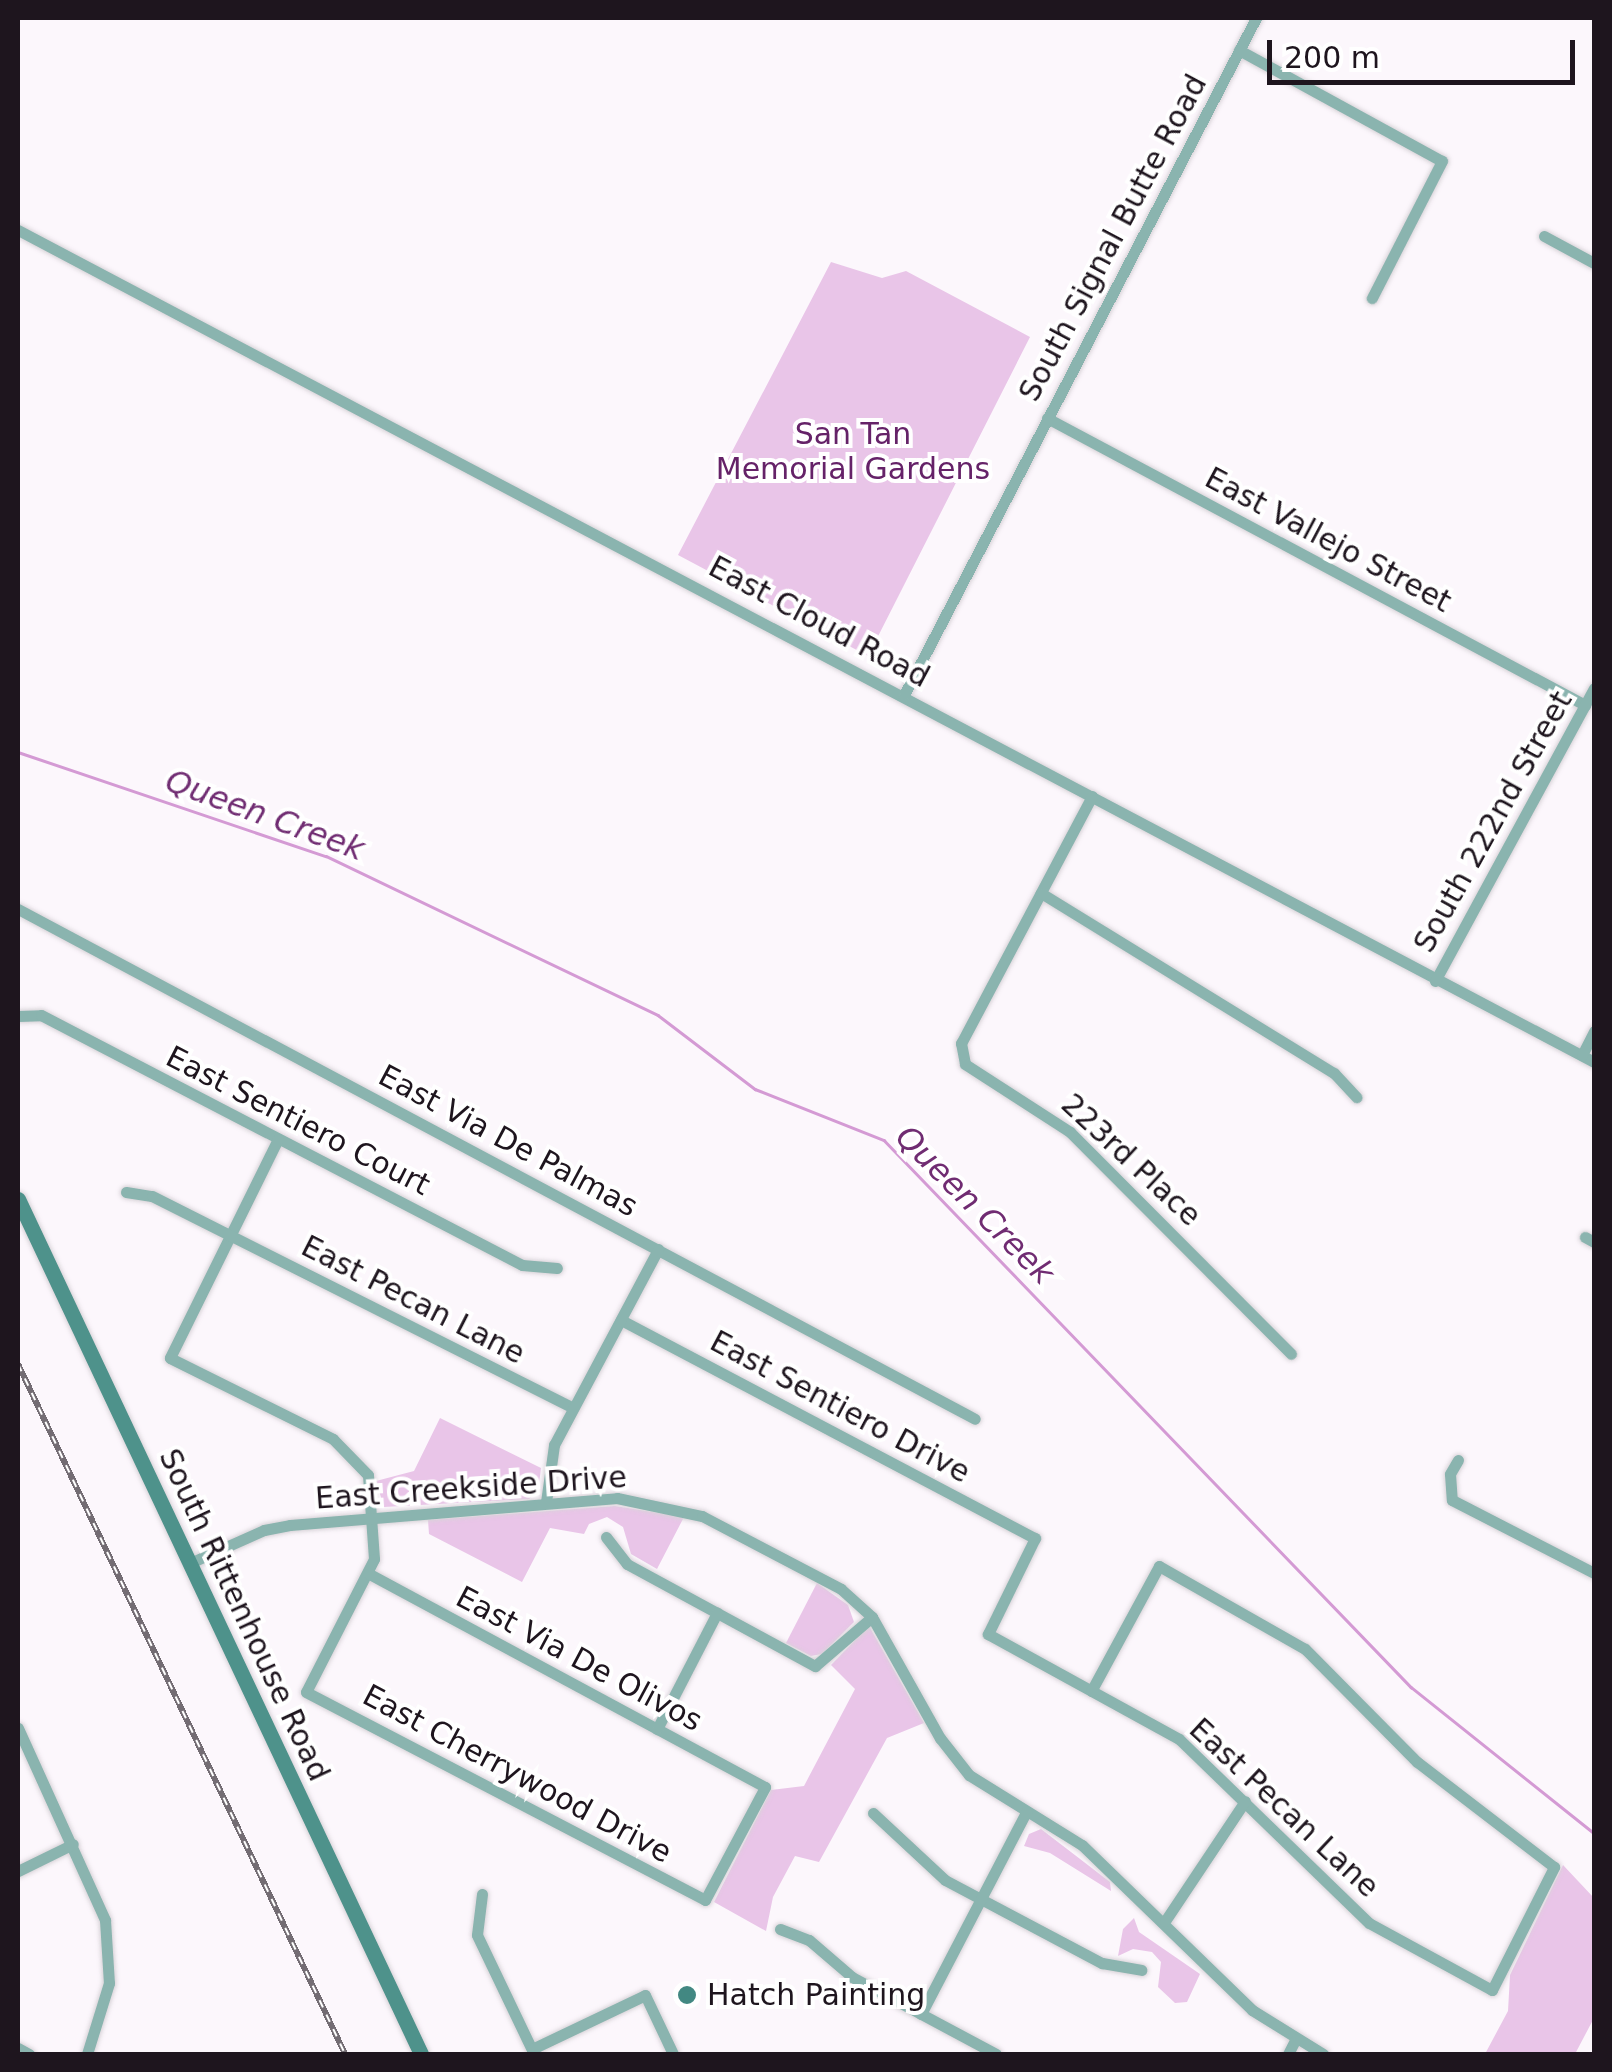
<!DOCTYPE html>
<style>
body{margin:0}
#map{position:relative;width:1612px;height:2072px;overflow:hidden;background:#fcf7fc;font-family:"DejaVu Sans",sans-serif}
div>[style]{position:absolute}
.green>*{inset:0;background:#e9c5e8}
.stream>*{height:2.5px;margin:-1.25px;padding:0 1.25px;transform-origin:1.25px;border-radius:1.25px;background:#d49ad4}
.roads{filter:drop-shadow(0 0 2px #d8d3d8) drop-shadow(0 0 2px #d8d3d8)}
.street>*{height:11px;margin:-5.5px;padding:0 5.5px;transform-origin:5.5px;border-radius:5.5px;background:#8ab4af}
.secondary>*{height:15px;margin:-7.5px;padding:0 7.5px;transform-origin:7.5px;border-radius:7.5px;background:#4e928b}
.rail>*{height:6px;margin-top:-3px;transform-origin:0;background:repeating-linear-gradient(90deg,#fff 0 8px,#736c73 0 16px);box-sizing:border-box;border-block:2px solid #736c73}
.dots>*{width:28px;height:28px;translate:-50% -50%;box-sizing:border-box;border:5px solid #fff;border-radius:50%}
span{translate:-50% -50%;white-space:nowrap;text-align:center;line-height:1.15;-webkit-text-stroke:8px #fff;paint-order:stroke}
.street-label{font-size:30px;color:#1e151e}
.park-label{font-size:30px;color:#652268}
.poi-label{font-size:30px;color:#1e151e}
.left{translate:0 -50%;text-align:left}
.water-label{font-size:32px;color:#702c72;font-style:italic}
.frame{position:absolute;inset:0;border:20px solid #1e151e;pointer-events:none}
.scale{position:absolute;left:1267px;top:40px;width:308px;height:45px;box-sizing:border-box;border:5px solid #1e151e;border-top:0;padding-left:12px;font-size:30px;line-height:35px;white-space:nowrap;color:#1e151e;-webkit-text-stroke:8px #fff;paint-order:stroke}
</style>
<div id="map">
<div class="green">
<div style="clip-path:polygon(831px 262px,882px 278px,906px 271px,1030px 337px,868px 656px,678px 555px)"></div>
<div style="clip-path:polygon(440px 1418px,541px 1468px,538px 1492px,529px 1499px,384px 1507px,376px 1481px,414px 1471px)"></div>
<div style="clip-path:polygon(615px 1506px,684px 1517px,657px 1569px,631px 1554px,623px 1527px,607px 1517px,589px 1524px,584px 1534px,550px 1528px,522px 1582px,429px 1534px,428px 1520px)"></div>
<div style="clip-path:polygon(817px 1583px,848px 1605px,854px 1622px,822px 1654px,811px 1656px,786px 1643px)"></div>
<div style="clip-path:polygon(869px 1626px,924px 1723px,887px 1738px,819px 1862px,795px 1856px,773px 1897px,766px 1931px,714px 1902px,771px 1790px,804px 1786px,855px 1689px,831px 1665px)"></div>
<div style="clip-path:polygon(1041px 1829px,1110px 1882px,1111px 1891px,1050px 1853px,1024px 1846px,1029px 1834px)"></div>
<div style="clip-path:polygon(1563px 1865px,1594px 1898px,1594px 2018px,1575px 2054px,1485px 2054px,1508px 2011px,1510px 1975px)"></div>
<div style="clip-path:polygon(1134px 1918px,1139px 1932px,1200px 1974px,1187px 2002px,1175px 2003px,1158px 1987px,1161px 1962px,1152px 1952px,1133px 1949px,1118px 1956px,1123px 1929px)"></div>
</div>
<div class="stream">
<div style="left:18px;top:752px;width:325px;rotate:18.7deg"></div>
<div style="left:326px;top:856px;width:368px;rotate:25.6deg"></div>
<div style="left:658px;top:1015px;width:122px;rotate:37.3deg"></div>
<div style="left:755px;top:1089px;width:139px;rotate:21.6deg"></div>
<div style="left:884px;top:1140px;width:760px;rotate:46.07deg"></div>
<div style="left:1411px;top:1687px;width:234px;rotate:38.6deg"></div>
</div>
<div class="roads">
<div class="street">
<div style="left:1239px;top:50px;width:231px;rotate:28.7deg"></div>
<div style="left:1442px;top:161px;width:154px;rotate:117.1deg"></div>
<div style="left:18px;top:230px;width:1782px;rotate:27.83deg"></div>
<div style="left:1544px;top:236px;width:57px;rotate:28.4deg"></div>
<div style="left:1047px;top:418px;width:610px;rotate:28.08deg"></div>
<div style="left:904px;top:695px;width:763px;rotate:-62.53deg"></div>
<div style="left:1092px;top:796px;width:280px;rotate:117.9deg"></div>
<div style="left:961px;top:1043px;width:21px;rotate:79deg"></div>
<div style="left:965px;top:1064px;width:125px;rotate:32.9deg"></div>
<div style="left:1070px;top:1132px;width:313px;rotate:45.1deg"></div>
<div style="left:1041px;top:893px;width:344px;rotate:31.6deg"></div>
<div style="left:1334px;top:1073px;width:33px;rotate:47deg"></div>
<div style="left:18px;top:909px;width:1084px;rotate:28.05deg"></div>
<div style="left:1435px;top:981px;width:333px;rotate:-61.5deg"></div>
<div style="left:18px;top:1016px;width:23px;rotate:-2deg"></div>
<div style="left:41px;top:1015px;width:542px;rotate:27.46deg"></div>
<div style="left:522px;top:1265px;width:35px;rotate:5deg"></div>
<div style="left:1582px;top:1055px;width:27px;rotate:-63deg"></div>
<div style="left:278px;top:1139px;width:244px;rotate:116.3deg"></div>
<div style="left:170px;top:1358px;width:182px;rotate:26.4deg"></div>
<div style="left:333px;top:1439px;width:50px;rotate:45.8deg"></div>
<div style="left:368px;top:1475px;width:84px;rotate:85.9deg"></div>
<div style="left:374px;top:1559px;width:149px;rotate:117.1deg"></div>
<div style="left:306px;top:1692px;width:450px;rotate:27.5deg"></div>
<div style="left:705px;top:1900px;width:128px;rotate:-62deg"></div>
<div style="left:765px;top:1787px;width:450px;rotate:-151.7deg"></div>
<div style="left:126px;top:1192px;width:26px;rotate:9deg"></div>
<div style="left:152px;top:1196px;width:471px;rotate:26.7deg"></div>
<div style="left:1585px;top:1237px;width:10px;rotate:29deg"></div>
<div style="left:621px;top:1320px;width:468px;rotate:27.8deg"></div>
<div style="left:1035px;top:1538px;width:107px;rotate:116.1deg"></div>
<div style="left:988px;top:1634px;width:218px;rotate:28.8deg"></div>
<div style="left:1179px;top:1739px;width:264px;rotate:44.1deg"></div>
<div style="left:1369px;top:1923px;width:140px;rotate:28.6deg"></div>
<div style="left:1492px;top:1990px;width:138px;rotate:-63.2deg"></div>
<div style="left:1554px;top:1867px;width:173px;rotate:-142.5deg"></div>
<div style="left:1417px;top:1762px;width:159px;rotate:-134.7deg"></div>
<div style="left:1305px;top:1649px;width:168px;rotate:-150.4deg"></div>
<div style="left:1159px;top:1566px;width:142px;rotate:118.5deg"></div>
<div style="left:1458px;top:1460px;width:16px;rotate:120deg"></div>
<div style="left:1450px;top:1474px;width:26px;rotate:86deg"></div>
<div style="left:1452px;top:1500px;width:160px;rotate:27.2deg"></div>
<div style="left:546px;top:1502px;width:58px;rotate:-82deg"></div>
<div style="left:554px;top:1445px;width:222px;rotate:-62deg"></div>
<div style="left:606px;top:1537px;width:34px;rotate:52deg"></div>
<div style="left:627px;top:1564px;width:214px;rotate:28.5deg"></div>
<div style="left:815px;top:1666px;width:75px;rotate:-40.7deg"></div>
<div style="left:190px;top:1563px;width:81px;rotate:-24deg"></div>
<div style="left:264px;top:1530px;width:26px;rotate:-11deg"></div>
<div style="left:290px;top:1525px;width:328px;rotate:-4.7deg"></div>
<div style="left:617px;top:1498px;width:87px;rotate:12deg"></div>
<div style="left:702px;top:1516px;width:157px;rotate:27.7deg"></div>
<div style="left:841px;top:1589px;width:42px;rotate:42.1deg"></div>
<div style="left:872px;top:1617px;width:139px;rotate:60.7deg"></div>
<div style="left:940px;top:1738px;width:47px;rotate:51.9deg"></div>
<div style="left:969px;top:1775px;width:133px;rotate:31.8deg"></div>
<div style="left:1082px;top:1845px;width:237px;rotate:44.1deg"></div>
<div style="left:1252px;top:2010px;width:84px;rotate:31.8deg"></div>
<div style="left:18px;top:1728px;width:211px;rotate:65.6deg"></div>
<div style="left:105px;top:1920px;width:63px;rotate:86.4deg"></div>
<div style="left:109px;top:1983px;width:74px;rotate:107.2deg"></div>
<div style="left:657px;top:1729px;width:131px;rotate:-62.7deg"></div>
<div style="left:873px;top:1813px;width:98px;rotate:42.9deg"></div>
<div style="left:945px;top:1880px;width:178px;rotate:27.9deg"></div>
<div style="left:1102px;top:1963px;width:40px;rotate:10deg"></div>
<div style="left:18px;top:1871px;width:61px;rotate:-26.1deg"></div>
<div style="left:482px;top:1894px;width:41px;rotate:97deg"></div>
<div style="left:477px;top:1935px;width:132px;rotate:64.4deg"></div>
<div style="left:1165px;top:1921px;width:144px;rotate:-56.3deg"></div>
<div style="left:780px;top:1929px;width:31px;rotate:21deg"></div>
<div style="left:809px;top:1940px;width:57px;rotate:40.7deg"></div>
<div style="left:852px;top:1977px;width:163px;rotate:28.1deg"></div>
<div style="left:921px;top:2014px;width:228px;rotate:-62.5deg"></div>
<div style="left:18px;top:2048px;width:13px;rotate:29deg"></div>
<div style="left:532px;top:2049px;width:125px;rotate:-25.5deg"></div>
<div style="left:645px;top:1995px;width:65px;rotate:64.6deg"></div>
<div style="left:1288px;top:2054px;width:16px;rotate:-63deg"></div>
</div>
<div class="secondary">
<div style="left:18px;top:1199px;width:945px;rotate:64.76deg"></div>
</div>
</div>
<div class="rail">
<div style="left:18px;top:1364px;width:764px;rotate:64.64deg"></div>
</div>
<div class="dots">
<div style="left:687px;top:1995px;background:#428882"></div>
</div>
<div class="street-label">
<span style="left:1113px;top:238px;rotate:-62deg">South Signal Butte Road</span>
<span style="left:1328px;top:540px;rotate:28deg">East Vallejo Street</span>
<span style="left:819px;top:622px;rotate:28deg">East Cloud Road</span>
<span style="left:1493px;top:822px;rotate:-61deg">South 222nd Street</span>
<span style="left:298px;top:1121px;rotate:27deg">East Sentiero Court</span>
<span style="left:508px;top:1141px;rotate:28deg">East Via De Palmas</span>
<span style="left:1131px;top:1160px;rotate:43deg">223rd Place</span>
<span style="left:413px;top:1300px;rotate:27deg">East Pecan Lane</span>
<span style="left:840px;top:1407px;rotate:28deg">East Sentiero Drive</span>
<span style="left:471px;top:1488px;rotate:-4deg">East Creekside Drive</span>
<span style="left:244px;top:1615px;rotate:65deg">South Rittenhouse Road</span>
<span style="left:579px;top:1659px;rotate:28deg">East Via De Olivos</span>
<span style="left:517px;top:1774px;rotate:28deg">East Cherrywood Drive</span>
<span style="left:1284px;top:1808px;rotate:43deg">East Pecan Lane</span>
</div>
<div class="park-label">
<span style="left:853px;top:451px">San Tan<br>Memorial Gardens</span>
</div>
<div class="poi-label">
<span class="left" style="left:707px;top:1995px">Hatch Painting</span>
</div>
<div class="water-label">
<span style="left:265px;top:815px;rotate:20deg">Queen Creek</span>
<span style="left:975px;top:1205px;rotate:45deg">Queen Creek</span>
</div>
<div class="frame"></div>
<div class="scale">200 m</div>
</div>
